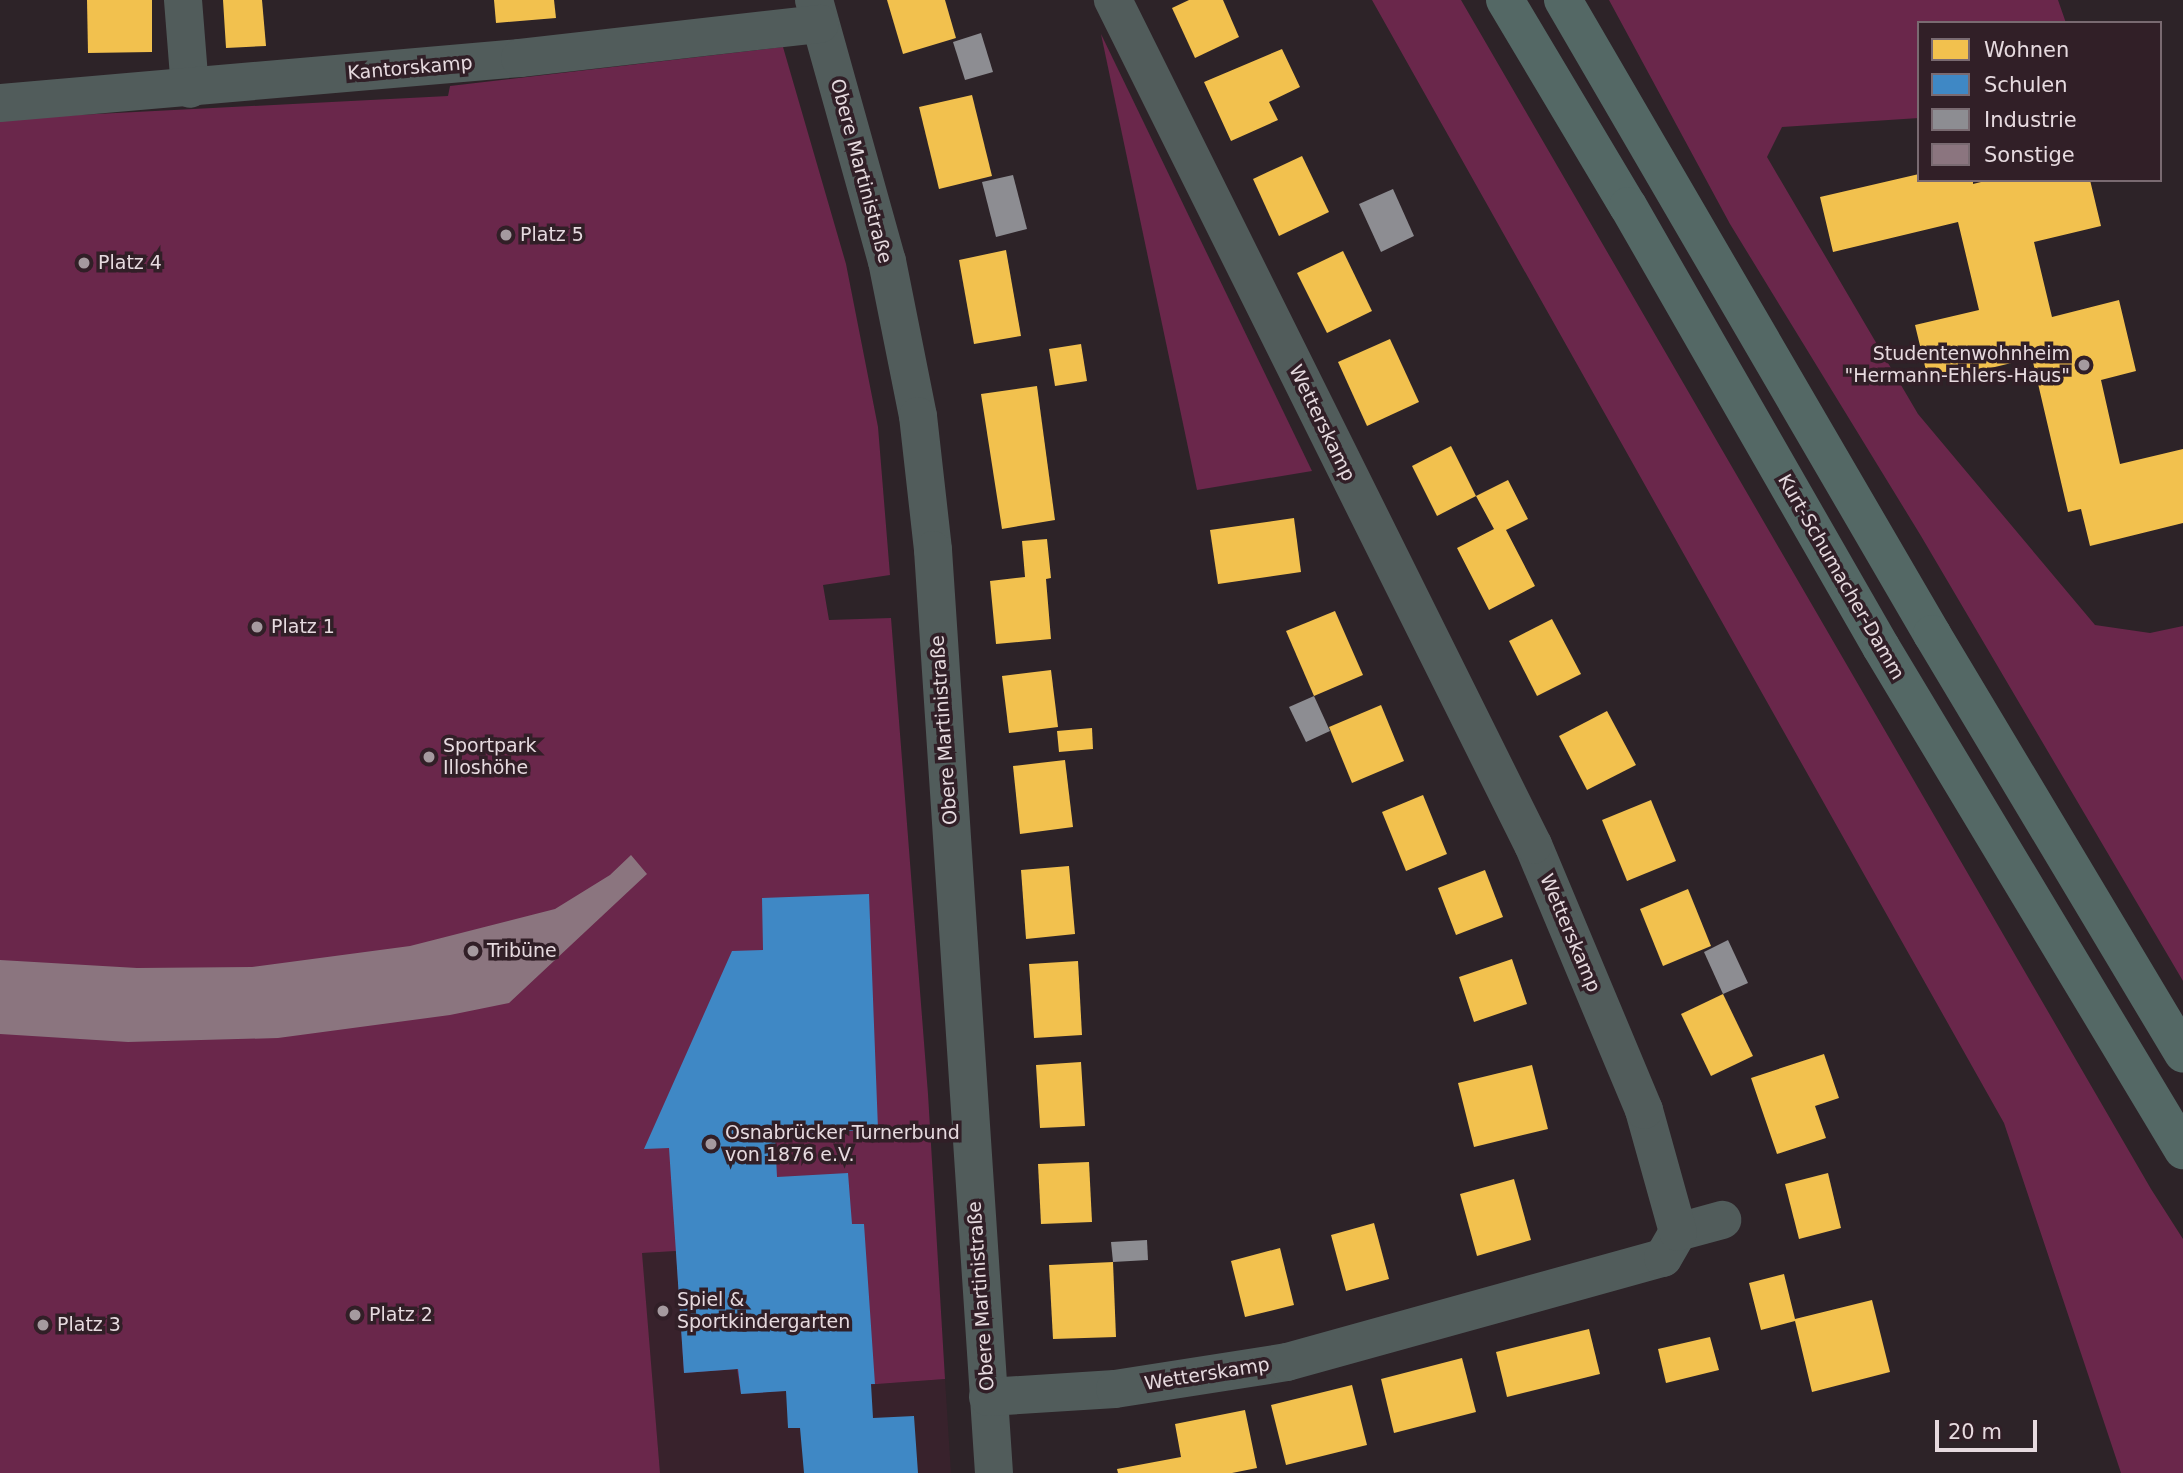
<!DOCTYPE html>
<meta charset="utf-8">
<style>
body{margin:0}
#map{position:relative;width:2183px;height:1473px;overflow:hidden;background:#2d2328;font-family:"DejaVu Sans",sans-serif}
div>[style]{position:absolute}
.built>*{inset:0;background:#38222c}
.green>*{inset:0;background:#6a274b}
.homes>*{inset:0;background:#f2c14e}
.schools>*{inset:0;background:#3f88c5}
.industry>*{inset:0;background:#8d8d92}
.building>*{inset:0;background:#8b757f}
.minor>*{height:38px;margin:-19px;padding:0 19px;transform-origin:19px;border-radius:19px;background:#515c5b}
.major>*{height:38px;margin:-19px;padding:0 19px;transform-origin:19px;border-radius:19px;background:#546865}
.dots>*{width:19px;height:19px;translate:-50% -50%;box-sizing:border-box;border:4px solid #311f27;border-radius:50%}
span{translate:-50% -50%;white-space:nowrap;text-align:center;line-height:1.15;-webkit-text-stroke:7px #311f27;paint-order:stroke}
.street-label{font-size:19px;color:#e6dadf}
.poi-label{font-size:19px;color:#e6dadf}
.left{translate:0 -50%;text-align:left}
.right{translate:-100% -50%;text-align:right}
.legend{position:absolute;left:1917px;top:21px;width:245px;height:161px;box-sizing:border-box;background:#311f27;border:2px solid #796a71;margin:0;padding:9px 12px;list-style:none;font-size:21px;color:#e6dadf}
.legend li{display:flex;align-items:center;gap:14px;height:35px}
.legend b{width:35px;border:2px solid #796a71}
.scale{position:absolute;left:1935px;top:1420px;width:102px;height:32px;box-sizing:border-box;border:4px solid #e6dadf;border-top:0;padding-left:9px;font-size:21px;line-height:24px;white-space:nowrap;color:#e6dadf;-webkit-text-stroke:5px #311f27;paint-order:stroke}
</style>
<div id="map">
<div class="built">
<div style="clip-path:polygon(676px 1251px,738px 1369px,741px 1394px,945px 1379px,951px 1473px,660px 1473px,641px 1253px)"></div>
</div>
<div class="green">
<div style="clip-path:polygon(1372px 0,1461px 0,2151px 1189px,2183px 1239px,2183px 1473px,2121px 1473px,2004px 1123px)"></div>
<div style="clip-path:polygon(1609px 0,2058px 0,2066px 23px,1919px 23px,1919px 118px,1782px 127px,1767px 157px,1918px 414px,2095px 625px,2150px 633px,2183px 626px,2183px 981px,1921px 536px,1730px 224px)"></div>
<div style="clip-path:polygon(1101px 34px,1312px 471px,1197px 490px)"></div>
<div style="clip-path:polygon(783px 47px,846px 264px,878px 427px,890px 575px,823px 585px,829px 620px,891px 618px,928px 1094px,945px 1379px,741px 1394px,737px 1369px,684px 1373px,676px 1251px,642px 1253px,660px 1473px,0 1473px,0 119px,448px 96px,450px 86px)"></div>
</div>
<div class="homes">
<div style="clip-path:polygon(87px 0,152px 0,152px 52px,88px 53px)"></div>
<div style="clip-path:polygon(223px 0,262px 0,266px 46px,226px 48px)"></div>
<div style="clip-path:polygon(494px 0,554px 0,556px 18px,496px 23px)"></div>
<div style="clip-path:polygon(887px 0,945px 0,956px 38px,903px 54px)"></div>
<div style="clip-path:polygon(1189px 0,1223px 0,1239px 37px,1195px 58px,1172px 8px)"></div>
<div style="clip-path:polygon(1282px 49px,1300px 87px,1269px 102px,1278px 120px,1231px 141px,1204px 82px)"></div>
<div style="clip-path:polygon(972px 95px,992px 176px,939px 189px,919px 107px)"></div>
<div style="clip-path:polygon(1302px 156px,1329px 212px,1279px 236px,1253px 179px)"></div>
<div style="clip-path:polygon(1919px 174px,1919px 180px,1973px 180px,1973px 184px,1989px 180px,2090px 180px,2101px 226px,2034px 242px,2052px 317px,2119px 300px,2136px 371px,2101px 380px,2120px 464px,2183px 449px,2183px 523px,2090px 546px,2081px 509px,2068px 512px,2032px 358px,1929px 383px,1915px 325px,1979px 310px,1958px 222px,1833px 252px,1820px 197px)"></div>
<div style="clip-path:polygon(1006px 250px,1021px 336px,974px 344px,959px 260px)"></div>
<div style="clip-path:polygon(1343px 251px,1372px 311px,1327px 333px,1297px 273px)"></div>
<div style="clip-path:polygon(1390px 339px,1419px 402px,1367px 426px,1338px 362px)"></div>
<div style="clip-path:polygon(1081px 344px,1087px 381px,1055px 386px,1049px 349px)"></div>
<div style="clip-path:polygon(1037px 386px,1055px 520px,1002px 529px,981px 394px)"></div>
<div style="clip-path:polygon(1451px 446px,1476px 496px,1437px 516px,1412px 466px)"></div>
<div style="clip-path:polygon(1508px 480px,1528px 519px,1506px 530px,1535px 586px,1489px 610px,1457px 548px,1494px 529px,1476px 496px)"></div>
<div style="clip-path:polygon(1294px 518px,1301px 572px,1218px 584px,1210px 530px)"></div>
<div style="clip-path:polygon(1047px 539px,1051px 578px,1046px 579px,1051px 639px,996px 644px,990px 581px,1025px 577px,1022px 541px)"></div>
<div style="clip-path:polygon(1335px 611px,1363px 675px,1314px 696px,1286px 631px)"></div>
<div style="clip-path:polygon(1552px 619px,1581px 674px,1537px 696px,1509px 641px)"></div>
<div style="clip-path:polygon(1051px 670px,1058px 727px,1009px 733px,1002px 676px)"></div>
<div style="clip-path:polygon(1381px 705px,1404px 761px,1352px 783px,1329px 727px)"></div>
<div style="clip-path:polygon(1607px 711px,1636px 765px,1587px 790px,1559px 736px)"></div>
<div style="clip-path:polygon(1092px 728px,1093px 749px,1059px 752px,1057px 731px)"></div>
<div style="clip-path:polygon(1065px 760px,1073px 827px,1020px 834px,1013px 766px)"></div>
<div style="clip-path:polygon(1423px 795px,1447px 854px,1406px 871px,1382px 812px)"></div>
<div style="clip-path:polygon(1651px 800px,1676px 861px,1627px 881px,1602px 820px)"></div>
<div style="clip-path:polygon(1069px 866px,1075px 934px,1026px 939px,1021px 870px)"></div>
<div style="clip-path:polygon(1485px 870px,1503px 917px,1456px 935px,1438px 888px)"></div>
<div style="clip-path:polygon(1688px 889px,1711px 946px,1663px 966px,1640px 909px)"></div>
<div style="clip-path:polygon(1512px 959px,1527px 1004px,1474px 1022px,1459px 977px)"></div>
<div style="clip-path:polygon(1078px 961px,1082px 1035px,1034px 1038px,1029px 964px)"></div>
<div style="clip-path:polygon(1723px 994px,1753px 1056px,1711px 1076px,1681px 1014px)"></div>
<div style="clip-path:polygon(1824px 1054px,1839px 1098px,1815px 1106px,1826px 1138px,1777px 1154px,1751px 1078px)"></div>
<div style="clip-path:polygon(1081px 1062px,1085px 1126px,1040px 1128px,1036px 1065px)"></div>
<div style="clip-path:polygon(1532px 1065px,1548px 1129px,1474px 1147px,1458px 1083px)"></div>
<div style="clip-path:polygon(1089px 1162px,1092px 1222px,1041px 1224px,1038px 1164px)"></div>
<div style="clip-path:polygon(1828px 1173px,1841px 1228px,1799px 1239px,1785px 1184px)"></div>
<div style="clip-path:polygon(1514px 1179px,1531px 1240px,1477px 1256px,1460px 1194px)"></div>
<div style="clip-path:polygon(1374px 1223px,1389px 1279px,1346px 1291px,1331px 1235px)"></div>
<div style="clip-path:polygon(1280px 1248px,1294px 1305px,1245px 1317px,1231px 1261px)"></div>
<div style="clip-path:polygon(1113px 1262px,1116px 1337px,1053px 1339px,1049px 1265px)"></div>
<div style="clip-path:polygon(1784px 1274px,1795px 1319px,1872px 1300px,1890px 1372px,1812px 1392px,1795px 1321px,1761px 1330px,1749px 1283px)"></div>
<div style="clip-path:polygon(1589px 1329px,1600px 1374px,1507px 1397px,1496px 1352px)"></div>
<div style="clip-path:polygon(1710px 1337px,1719px 1370px,1666px 1383px,1658px 1349px)"></div>
<div style="clip-path:polygon(1462px 1358px,1476px 1412px,1394px 1433px,1381px 1379px)"></div>
<div style="clip-path:polygon(1352px 1385px,1367px 1445px,1286px 1465px,1271px 1405px)"></div>
<div style="clip-path:polygon(1245px 1410px,1257px 1468px,1232px 1473px,1118px 1473px,1117px 1469px,1181px 1457px,1175px 1424px)"></div>
</div>
<div class="schools">
<div style="clip-path:polygon(869px 894px,878px 1129px,775px 1136px,777px 1177px,848px 1173px,852px 1224px,864px 1224px,875px 1384px,871px 1384px,873px 1418px,914px 1416px,918px 1473px,804px 1473px,800px 1428px,788px 1428px,786px 1391px,741px 1394px,738px 1369px,684px 1373px,669px 1148px,644px 1149px,732px 951px,763px 950px,762px 898px)"></div>
</div>
<div class="industry">
<div style="clip-path:polygon(981px 33px,993px 72px,965px 80px,953px 42px)"></div>
<div style="clip-path:polygon(1013px 175px,1027px 229px,996px 237px,982px 182px)"></div>
<div style="clip-path:polygon(1393px 189px,1414px 236px,1381px 252px,1359px 204px)"></div>
<div style="clip-path:polygon(1314px 696px,1330px 731px,1306px 742px,1289px 707px)"></div>
<div style="clip-path:polygon(1728px 940px,1748px 983px,1723px 994px,1704px 952px)"></div>
<div style="clip-path:polygon(1147px 1240px,1148px 1260px,1113px 1262px,1111px 1242px)"></div>
</div>
<div class="building">
<div style="clip-path:polygon(631px 855px,647px 874px,509px 1003px,450px 1015px,278px 1038px,128px 1042px,0 1034px,0 960px,137px 968px,252px 967px,410px 946px,555px 909px,610px 875px)"></div>
</div>
<div class="minor">
<div style="left:183px;top:0;width:89px;rotate:85.5deg"></div>
<div style="left:814px;top:0;width:271px;rotate:74.4deg"></div>
<div style="left:887px;top:261px;width:158px;rotate:78.7deg"></div>
<div style="left:918px;top:416px;width:135px;rotate:83.6deg"></div>
<div style="left:933px;top:550px;width:925px;rotate:86.22deg"></div>
<div style="left:0;top:103px;width:522px;rotate:-4.95deg"></div>
<div style="left:520px;top:58px;width:302px;rotate:-6.5deg"></div>
<div style="left:1678px;top:1232px;width:46px;rotate:-15.3deg"></div>
<div style="left:988px;top:1397px;width:127px;rotate:-3.6deg"></div>
<div style="left:1115px;top:1389px;width:174px;rotate:-8.9deg"></div>
<div style="left:1287px;top:1362px;width:390px;rotate:-15.5deg"></div>
<div style="left:1663px;top:1258px;width:30px;rotate:-60deg"></div>
<div style="left:1678px;top:1232px;width:127px;rotate:-105.6deg"></div>
<div style="left:1644px;top:1110px;width:287px;rotate:-112.7deg"></div>
<div style="left:1533px;top:845px;width:944px;rotate:-116.43deg"></div>
</div>
<div class="major">
<div style="left:1505px;top:0;width:240px;rotate:59.2deg"></div>
<div style="left:1628px;top:206px;width:508px;rotate:60.16deg"></div>
<div style="left:1881px;top:647px;width:587px;rotate:59.02deg"></div>
<div style="left:1563px;top:0;width:734px;rotate:59.8deg"></div>
<div style="left:1932px;top:634px;width:489px;rotate:59.1deg"></div>
</div>
<div class="dots">
<div style="left:506px;top:235px;background:#a59a9f"></div>
<div style="left:84px;top:263px;background:#a59a9f"></div>
<div style="left:2084px;top:365px;background:#a59a9f"></div>
<div style="left:257px;top:627px;background:#a59a9f"></div>
<div style="left:429px;top:757px;background:#a59a9f"></div>
<div style="left:473px;top:951px;background:#a59a9f"></div>
<div style="left:711px;top:1144px;background:#a59a9f"></div>
<div style="left:663px;top:1311px;background:#a59a9f"></div>
<div style="left:355px;top:1315px;background:#a59a9f"></div>
<div style="left:43px;top:1325px;background:#a59a9f"></div>
</div>
<div class="street-label">
<span style="left:410px;top:68px;rotate:-5deg">Kantorskamp</span>
<span style="left:861px;top:171px;rotate:75deg">Obere Martinistraße</span>
<span style="left:1322px;top:423px;rotate:64deg">Wetterskamp</span>
<span style="left:1841px;top:577px;rotate:60deg">Kurt-Schumacher-Damm</span>
<span style="left:944px;top:730px;rotate:-94deg">Obere Martinistraße</span>
<span style="left:1570px;top:933px;rotate:67deg">Wetterskamp</span>
<span style="left:981px;top:1296px;rotate:-94deg">Obere Martinistraße</span>
<span style="left:1207px;top:1374px;rotate:-9deg">Wetterskamp</span>
</div>
<div class="poi-label">
<span class="left" style="left:520px;top:235px">Platz 5</span>
<span class="left" style="left:98px;top:263px">Platz 4</span>
<span class="right" style="left:2070px;top:365px">Studentenwohnheim<br>"Hermann-Ehlers-Haus"</span>
<span class="left" style="left:271px;top:627px">Platz 1</span>
<span class="left" style="left:443px;top:757px">Sportpark<br>Illoshöhe</span>
<span class="left" style="left:487px;top:951px">Tribüne</span>
<span class="left" style="left:725px;top:1144px">Osnabrücker Turnerbund<br>von 1876 e.V.</span>
<span class="left" style="left:677px;top:1311px">Spiel &amp;<br>Sportkindergarten</span>
<span class="left" style="left:369px;top:1315px">Platz 2</span>
<span class="left" style="left:57px;top:1325px">Platz 3</span>
</div>
<ul class="legend">
<li><b style="height:19px;background:#f2c14e"></b>Wohnen</li>
<li><b style="height:19px;background:#3f88c5"></b>Schulen</li>
<li><b style="height:19px;background:#8d8d92"></b>Industrie</li>
<li><b style="height:19px;background:#8b757f"></b>Sonstige</li>
</ul>
<div class="scale">20 m</div>
</div>
